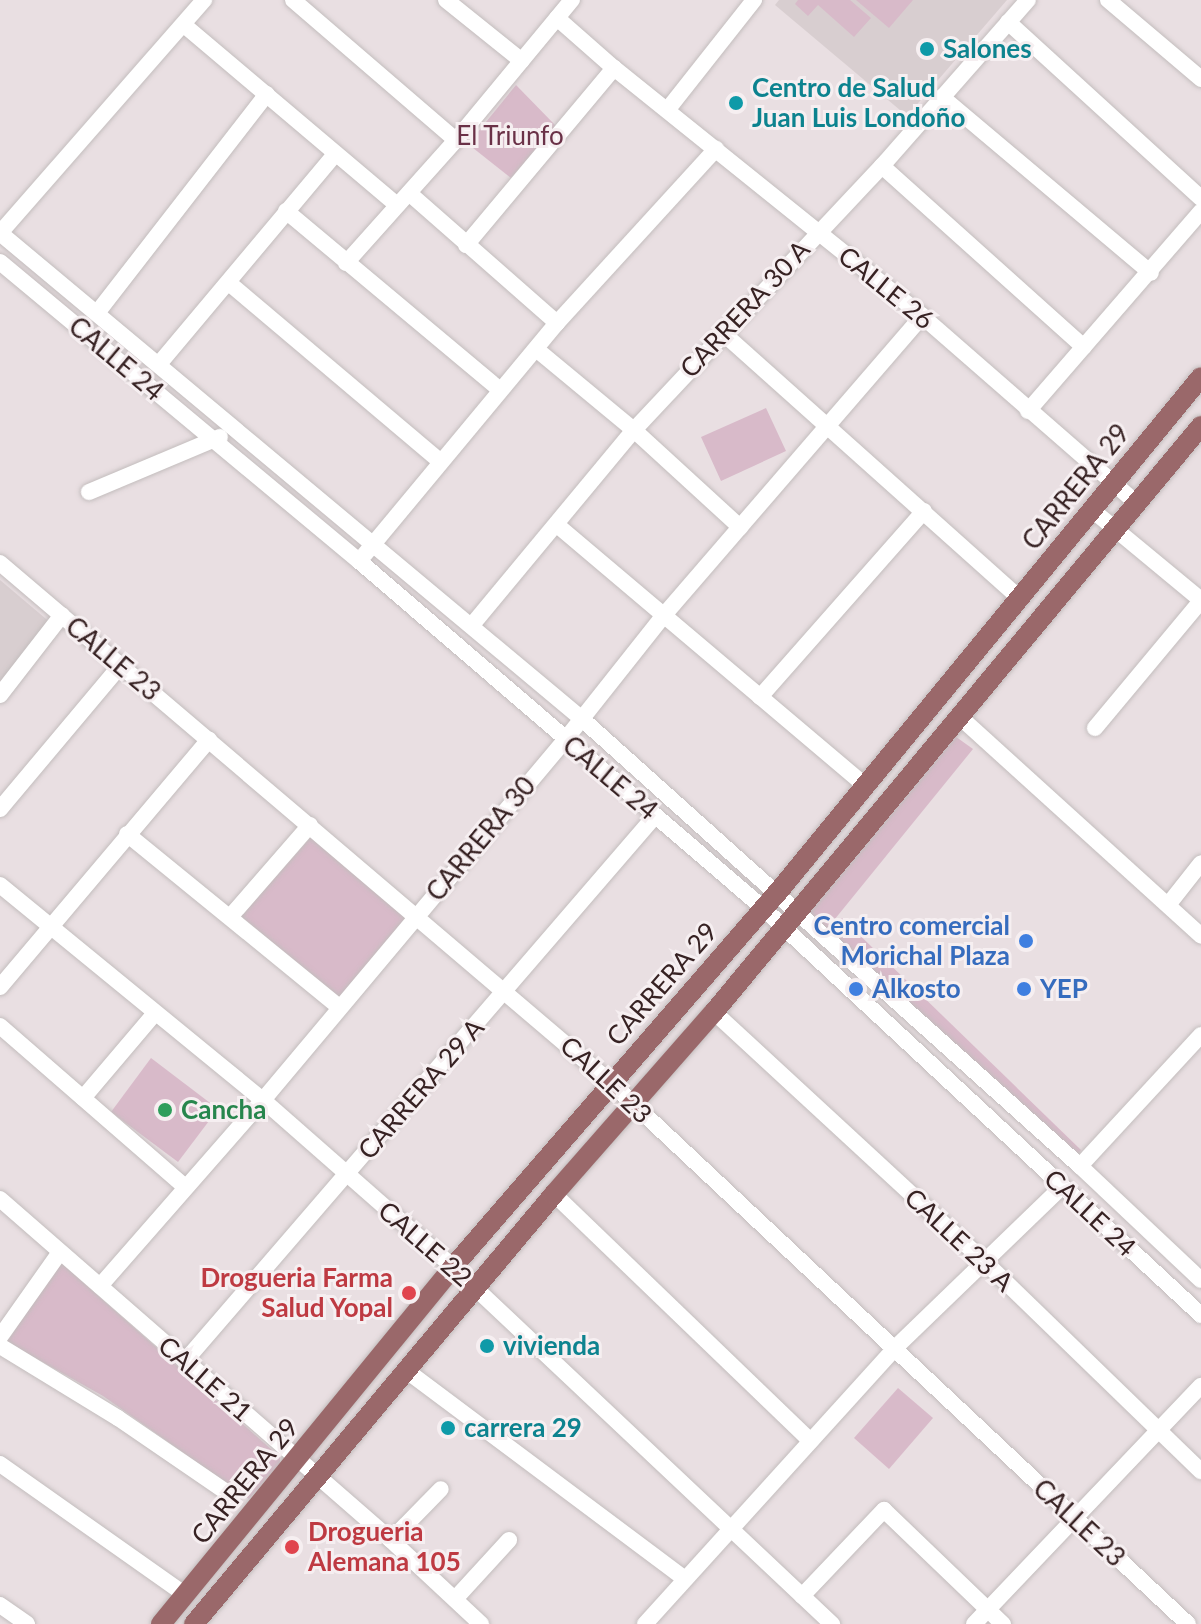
<!DOCTYPE html>
<meta charset="utf-8">
<style>
body{margin:0}
#map{position:relative;width:1201px;height:1624px;overflow:hidden;background:#e9dfe2;font-family:Lato,sans-serif}
div>[style]{position:absolute}
.built>*{inset:0;background:#d8ced0}
.green>*{inset:0;background:#d8bac9}
.roads{filter:drop-shadow(0 0 2px #c3bdbd) drop-shadow(0 0 2px #c3bdbd)}
.minor>*{height:16px;margin:-8px;padding:0 8px;transform-origin:8px;border-radius:8px;background:#fff}
.major>*{height:20px;margin:-10px;padding:0 10px;transform-origin:10px;border-radius:10px;background:#9a686a}
.dots>*{width:22px;height:22px;translate:-50% -50%;box-sizing:border-box;border:4px solid #f6eff1;border-radius:50%}
span{translate:-50% -50%;white-space:nowrap;text-align:center;line-height:1.15;-webkit-text-stroke:6px #f6eff1;paint-order:stroke}
.culture-label{font-size:26px;color:#0d838f;font-weight:700}
.left{translate:0 -50%;text-align:left}
.park-label{font-size:26px;color:#6a3147}
.street-label{font-size:26px;color:#372223}
.shop-label{font-size:26px;color:#366cbe;font-weight:700}
.right{translate:-100% -50%;text-align:right}
.leisure-label{font-size:26px;color:#27864d;font-weight:700}
.health-label{font-size:26px;color:#be3a42;font-weight:700}
</style>
<div id="map">
<div class="built">
<div style="clip-path:polygon(779px 0,1007px 0,907px 116px,775px 5px)"></div>
<div style="clip-path:polygon(0 580px,52px 624px,0 687px)"></div>
</div>
<div class="green">
<div style="clip-path:polygon(798px 0,850px 0,871px 18px,854px 37px,818px 5px,808px 16px,795px 4px)"></div>
<div style="clip-path:polygon(856px 0,913px 0,889px 28px)"></div>
<div style="clip-path:polygon(516px 85px,556px 126px,511px 178px,468px 144px)"></div>
<div style="clip-path:polygon(766px 408px,786px 451px,721px 481px,701px 437px)"></div>
<div style="clip-path:polygon(952px 734px,973px 749px,826px 930px,806px 910px)"></div>
<div style="clip-path:polygon(311px 837px,406px 918px,338px 999px,241px 916px)"></div>
<div style="clip-path:polygon(842px 918px,1081px 1150px,1072px 1161px,830px 932px)"></div>
<div style="clip-path:polygon(151px 1058px,218px 1109px,178px 1162px,111px 1112px)"></div>
<div style="clip-path:polygon(60px 1262px,280px 1457px,280px 1464px,249px 1499px,103px 1396px,7px 1342px)"></div>
<div style="clip-path:polygon(898px 1388px,933px 1418px,889px 1469px,854px 1438px)"></div>
</div>
<div class="roads">
<div class="minor">
<div style="left:293px;top:0;width:215px;rotate:40.7deg"></div>
<div style="left:446px;top:0;width:97px;rotate:38.8deg"></div>
<div style="left:1108px;top:0;width:122px;rotate:40.3deg"></div>
<div style="left:557px;top:18px;width:76px;rotate:41.3deg"></div>
<div style="left:614px;top:68px;width:395px;rotate:38.8deg"></div>
<div style="left:922px;top:316px;width:283px;rotate:41.1deg"></div>
<div style="left:1008px;top:22px;width:261px;rotate:42.4deg"></div>
<div style="left:184px;top:25px;width:279px;rotate:40.2deg"></div>
<div style="left:942px;top:97px;width:273px;rotate:40.1deg"></div>
<div style="left:668px;top:109px;width:139px;rotate:-51.7deg"></div>
<div style="left:882px;top:166px;width:271px;rotate:41.9deg"></div>
<div style="left:409px;top:193px;width:197px;rotate:41.3deg"></div>
<div style="left:286px;top:211px;width:279px;rotate:39.9deg"></div>
<div style="left:0;top:233px;width:758px;rotate:39.86deg"></div>
<div style="left:582px;top:719px;width:669px;rotate:41.91deg"></div>
<div style="left:1080px;top:1166px;width:166px;rotate:43.3deg"></div>
<div style="left:0;top:233px;width:310px;rotate:-48.8deg"></div>
<div style="left:466px;top:245px;width:231px;rotate:-50.1deg"></div>
<div style="left:0;top:262px;width:467px;rotate:39.8deg"></div>
<div style="left:359px;top:561px;width:533px;rotate:40.66deg"></div>
<div style="left:763px;top:908px;width:598px;rotate:42.9deg"></div>
<div style="left:346px;top:263px;width:165px;rotate:-48.2deg"></div>
<div style="left:456px;top:140px;width:182px;rotate:-50.4deg"></div>
<div style="left:229px;top:283px;width:277px;rotate:40.2deg"></div>
<div style="left:97px;top:313px;width:277px;rotate:-52.2deg"></div>
<div style="left:723px;top:333px;width:397px;rotate:41.8deg"></div>
<div style="left:536px;top:349px;width:127px;rotate:39.6deg"></div>
<div style="left:634px;top:430px;width:144px;rotate:42.5deg"></div>
<div style="left:159px;top:364px;width:274px;rotate:-50deg"></div>
<div style="left:1028px;top:411px;width:264px;rotate:-49.1deg"></div>
<div style="left:89px;top:492px;width:142px;rotate:-22.8deg"></div>
<div style="left:1091px;top:509px;width:143px;rotate:39.6deg"></div>
<div style="left:557px;top:525px;width:404px;rotate:40.2deg"></div>
<div style="left:365px;top:554px;width:300px;rotate:-50.3deg"></div>
<div style="left:557px;top:323px;width:236px;rotate:-47.6deg"></div>
<div style="left:0;top:563px;width:801px;rotate:40.39deg"></div>
<div style="left:610px;top:1082px;width:792px;rotate:43.16deg"></div>
<div style="left:472px;top:625px;width:254px;rotate:-50.3deg"></div>
<div style="left:634px;top:430px;width:362px;rotate:-46.8deg"></div>
<div style="left:882px;top:166px;width:221px;rotate:-48.7deg"></div>
<div style="left:0;top:695px;width:101px;rotate:-52.2deg"></div>
<div style="left:760px;top:697px;width:248px;rotate:-48.6deg"></div>
<div style="left:961px;top:718px;width:324px;rotate:42.2deg"></div>
<div style="left:1095px;top:728px;width:165px;rotate:-50.2deg"></div>
<div style="left:0;top:809px;width:188px;rotate:-50deg"></div>
<div style="left:127px;top:834px;width:274px;rotate:39.2deg"></div>
<div style="left:0;top:885px;width:340px;rotate:39.3deg"></div>
<div style="left:263px;top:1100px;width:253px;rotate:41.3deg"></div>
<div style="left:453px;top:1267px;width:521px;rotate:43.29deg"></div>
<div style="left:1168px;top:905px;width:53px;rotate:-51.8deg"></div>
<div style="left:230px;top:917px;width:122px;rotate:-49deg"></div>
<div style="left:0;top:987px;width:324px;rotate:-49.8deg"></div>
<div style="left:714px;top:1012px;width:367px;rotate:42.7deg"></div>
<div style="left:984px;top:1261px;width:302px;rotate:44.1deg"></div>
<div style="left:0;top:1026px;width:245px;rotate:41deg"></div>
<div style="left:83px;top:1098px;width:111px;rotate:-49.7deg"></div>
<div style="left:1080px;top:1166px;width:178px;rotate:-47.3deg"></div>
<div style="left:554px;top:1194px;width:356px;rotate:43.9deg"></div>
<div style="left:0;top:1199px;width:519px;rotate:41.09deg"></div>
<div style="left:391px;top:1540px;width:123px;rotate:43deg"></div>
<div style="left:100px;top:1286px;width:247px;rotate:-48.8deg"></div>
<div style="left:263px;top:1100px;width:470px;rotate:-50deg"></div>
<div style="left:565px;top:740px;width:161px;rotate:-51.6deg"></div>
<div style="left:665px;top:614px;width:394px;rotate:-49.2deg"></div>
<div style="left:0;top:1337px;width:104px;rotate:-54.8deg"></div>
<div style="left:0;top:1346px;width:138px;rotate:31.4deg"></div>
<div style="left:118px;top:1418px;width:138px;rotate:34.4deg"></div>
<div style="left:185px;top:1361px;width:720px;rotate:-49.23deg"></div>
<div style="left:407px;top:1371px;width:347px;rotate:36.8deg"></div>
<div style="left:0;top:1464px;width:228px;rotate:35.2deg"></div>
<div style="left:391px;top:1540px;width:71px;rotate:-45.6deg"></div>
<div style="left:802px;top:1596px;width:119px;rotate:-46.4deg"></div>
<div style="left:884px;top:1510px;width:165px;rotate:43.8deg"></div>
<div style="left:455px;top:1599px;width:80px;rotate:-47.5deg"></div>
<div style="left:0;top:1605px;width:33px;rotate:35deg"></div>
<div style="left:645px;top:1624px;width:371px;rotate:-47.8deg"></div>
<div style="left:894px;top:1349px;width:233px;rotate:-44deg"></div>
<div style="left:974px;top:1624px;width:329px;rotate:-46.4deg"></div>
</div>
<div class="major">
<div style="left:161px;top:1624px;width:461px;rotate:-50.7deg"></div>
<div style="left:453px;top:1267px;width:496px;rotate:-49.1deg"></div>
<div style="left:778px;top:892px;width:666px;rotate:-50.6deg"></div>
<div style="left:194px;top:1624px;width:561px;rotate:-50.06deg"></div>
<div style="left:554px;top:1194px;width:242px;rotate:-48.7deg"></div>
<div style="left:714px;top:1012px;width:762px;rotate:-50.27deg"></div>
</div>
</div>
<div class="dots">
<div style="left:927px;top:49px;background:#0f9aa8"></div>
<div style="left:736px;top:103px;background:#0f9aa8"></div>
<div style="left:1026px;top:941px;background:#3f7fe0"></div>
<div style="left:856px;top:989px;background:#3f7fe0"></div>
<div style="left:1024px;top:989px;background:#3f7fe0"></div>
<div style="left:165px;top:1110px;background:#2e9e5b"></div>
<div style="left:409px;top:1293px;background:#e0444e"></div>
<div style="left:487px;top:1346px;background:#0f9aa8"></div>
<div style="left:448px;top:1428px;background:#0f9aa8"></div>
<div style="left:292px;top:1547px;background:#e0444e"></div>
</div>
<div class="culture-label">
<span class="left" style="left:943px;top:49px">Salones</span>
<span class="left" style="left:752px;top:103px">Centro de Salud<br>Juan Luis Londoño</span>
<span class="left" style="left:503px;top:1346px">vivienda</span>
<span class="left" style="left:464px;top:1428px">carrera 29</span>
</div>
<div class="park-label">
<span style="left:510px;top:136px">El Triunfo</span>
</div>
<div class="street-label">
<span style="left:886px;top:288px;rotate:39deg">CALLE 26</span>
<span style="left:745px;top:309px;rotate:-47deg">CARRERA 30 A</span>
<span style="left:116px;top:359px;rotate:40deg">CALLE 24</span>
<span style="left:1076px;top:487px;rotate:-51deg">CARRERA 29</span>
<span style="left:113px;top:659px;rotate:40deg">CALLE 23</span>
<span style="left:610px;top:778px;rotate:40deg">CALLE 24</span>
<span style="left:481px;top:839px;rotate:-50deg">CARRERA 30</span>
<span style="left:662px;top:984px;rotate:-49deg">CARRERA 29</span>
<span style="left:606px;top:1080px;rotate:43deg">CALLE 23</span>
<span style="left:421px;top:1089px;rotate:-49deg">CARRERA 29 A</span>
<span style="left:1090px;top:1213px;rotate:43deg">CALLE 24</span>
<span style="left:959px;top:1240px;rotate:43deg">CALLE 23 A</span>
<span style="left:425px;top:1244px;rotate:41deg">CALLE 22</span>
<span style="left:205px;top:1379px;rotate:41deg">CALLE 21</span>
<span style="left:245px;top:1481px;rotate:-51deg">CARRERA 29</span>
<span style="left:1079px;top:1523px;rotate:43deg">CALLE 23</span>
</div>
<div class="shop-label">
<span class="right" style="left:1010px;top:941px">Centro comercial<br>Morichal Plaza</span>
<span class="left" style="left:872px;top:989px">Alkosto</span>
<span class="left" style="left:1040px;top:989px">YEP</span>
</div>
<div class="leisure-label">
<span class="left" style="left:181px;top:1110px">Cancha</span>
</div>
<div class="health-label">
<span class="right" style="left:393px;top:1293px">Drogueria Farma<br>Salud Yopal</span>
<span class="left" style="left:308px;top:1547px">Drogueria<br>Alemana 105</span>
</div>
</div>
